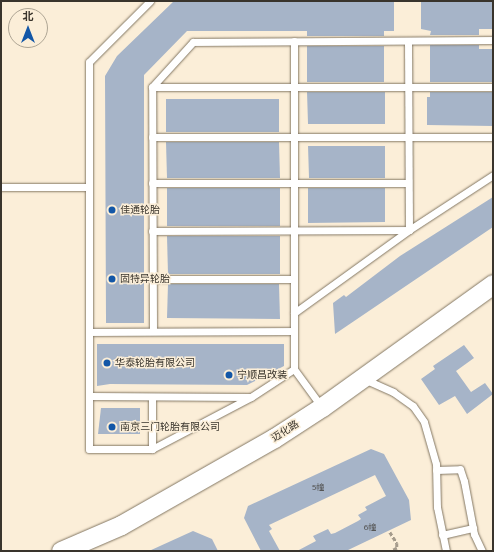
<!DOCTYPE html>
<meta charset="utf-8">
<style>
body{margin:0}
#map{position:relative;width:494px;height:552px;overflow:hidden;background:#fbeed8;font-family:Figtree,"Noto Sans SC",sans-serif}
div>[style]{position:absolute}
.building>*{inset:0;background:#a6b4c8}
.path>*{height:2.5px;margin-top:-1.25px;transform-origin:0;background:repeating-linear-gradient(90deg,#a59b8c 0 4px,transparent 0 6px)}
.roads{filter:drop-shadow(0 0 1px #837763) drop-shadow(0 0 1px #837763)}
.lane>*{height:7px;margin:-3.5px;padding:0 3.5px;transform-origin:3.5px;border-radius:3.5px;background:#fff}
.secondary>*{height:19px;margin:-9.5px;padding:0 9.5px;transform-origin:9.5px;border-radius:9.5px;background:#fff}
.dots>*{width:11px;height:11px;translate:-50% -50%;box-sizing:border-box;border:2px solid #fbeed8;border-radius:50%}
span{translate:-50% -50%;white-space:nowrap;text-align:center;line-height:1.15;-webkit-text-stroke:3px #fbeed8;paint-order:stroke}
.number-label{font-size:8px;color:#545453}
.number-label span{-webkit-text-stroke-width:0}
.poi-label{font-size:10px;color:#39342c}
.left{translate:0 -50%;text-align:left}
.street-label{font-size:10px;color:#39342c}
.frame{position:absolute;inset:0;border:2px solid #39342c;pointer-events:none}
.north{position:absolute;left:8px;top:8px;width:40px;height:40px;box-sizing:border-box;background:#fbeed8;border:1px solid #ada493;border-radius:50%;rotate:0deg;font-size:11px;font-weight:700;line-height:16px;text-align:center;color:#39342c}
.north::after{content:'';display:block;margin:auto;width:14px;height:18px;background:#1357a7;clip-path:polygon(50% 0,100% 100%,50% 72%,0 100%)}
</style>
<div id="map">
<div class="building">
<div style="clip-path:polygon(174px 1px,394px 1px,394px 31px,384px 31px,384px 36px,307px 36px,307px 31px,187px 31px,144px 75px,144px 323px,106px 323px,105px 76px,117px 56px)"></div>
<div style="clip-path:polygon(421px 1px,493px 1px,493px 29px,479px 29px,479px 35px,430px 35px,431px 31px,421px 29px)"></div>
<div style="clip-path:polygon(430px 45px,479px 45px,479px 49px,493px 49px,493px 82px,430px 82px)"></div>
<div style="clip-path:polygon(307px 46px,384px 46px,384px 82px,307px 82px)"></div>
<div style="clip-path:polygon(307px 92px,385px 92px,385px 124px,308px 124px)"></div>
<div style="clip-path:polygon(430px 92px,493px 92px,493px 126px,427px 125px,427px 97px,430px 97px)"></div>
<div style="clip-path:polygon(166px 99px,279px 99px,279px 132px,166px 132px)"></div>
<div style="clip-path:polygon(166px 142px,279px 142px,280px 178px,167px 178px)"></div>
<div style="clip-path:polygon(308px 146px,385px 146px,385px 178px,309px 178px)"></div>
<div style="clip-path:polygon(167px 188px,280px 188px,280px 226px,167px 226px)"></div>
<div style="clip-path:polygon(308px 188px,385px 188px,385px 222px,308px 223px)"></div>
<div style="clip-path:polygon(493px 197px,493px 227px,335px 334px,333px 303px,344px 295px,346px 297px,400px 256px)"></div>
<div style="clip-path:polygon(167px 236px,280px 236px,280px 274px,168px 274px)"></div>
<div style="clip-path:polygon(168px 284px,279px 284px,280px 319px,167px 318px)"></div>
<div style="clip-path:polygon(97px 344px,284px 344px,284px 366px,247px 385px,110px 384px,97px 386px)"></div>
<div style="clip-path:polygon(464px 345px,474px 358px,456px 371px,471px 392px,485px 383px,493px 394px,467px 414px,455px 396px,439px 405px,421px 379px,435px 369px,433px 366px)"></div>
<div style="clip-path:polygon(101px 408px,140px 408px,140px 434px,98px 434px)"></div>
<div style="clip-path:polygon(371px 449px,384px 454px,409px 500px,411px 520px,346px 551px,297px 551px,316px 541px,313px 536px,328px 529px,331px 534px,335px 533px,358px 521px,361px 519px,358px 515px,367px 510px,365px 507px,386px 496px,375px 475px,269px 525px,272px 529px,269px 531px,280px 551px,261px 551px,244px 518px,248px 506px)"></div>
<div style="clip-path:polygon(193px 531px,212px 539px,218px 551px,149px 551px)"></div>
</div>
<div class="path">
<div style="left:390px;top:532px;width:13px;rotate:58deg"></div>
<div style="left:397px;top:543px;width:5px;rotate:90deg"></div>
<div style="left:397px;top:548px;width:6px;rotate:149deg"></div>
</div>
<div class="roads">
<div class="lane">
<div style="left:150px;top:1px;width:86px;rotate:135deg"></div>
<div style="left:89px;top:62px;width:387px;rotate:90deg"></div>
<div style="left:89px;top:449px;width:63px"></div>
<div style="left:152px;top:449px;width:112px;rotate:-27.7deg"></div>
<div style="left:251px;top:397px;width:51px;rotate:-33.1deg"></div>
<div style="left:294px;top:41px;width:328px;rotate:90deg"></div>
<div style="left:294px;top:369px;width:46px;rotate:53.9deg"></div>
<div style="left:152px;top:87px;width:61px;rotate:-47.7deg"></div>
<div style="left:193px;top:42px;width:300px;rotate:-0.4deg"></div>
<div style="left:152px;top:137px;width:341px"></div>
<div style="left:152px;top:183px;width:256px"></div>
<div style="left:1px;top:187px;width:88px"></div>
<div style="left:152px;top:231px;width:257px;rotate:-0.2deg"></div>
<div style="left:409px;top:230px;width:189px;rotate:-90.3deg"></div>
<div style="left:152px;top:279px;width:142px"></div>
<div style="left:294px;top:313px;width:142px;rotate:-35.8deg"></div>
<div style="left:409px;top:230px;width:100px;rotate:-33.2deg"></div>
<div style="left:153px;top:331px;width:244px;rotate:-90.2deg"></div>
<div style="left:152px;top:87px;width:341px"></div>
<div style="left:89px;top:332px;width:205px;rotate:-0.3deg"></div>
<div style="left:364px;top:379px;width:32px;rotate:24deg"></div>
<div style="left:393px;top:392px;width:24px;rotate:35deg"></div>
<div style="left:413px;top:406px;width:19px;rotate:55deg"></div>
<div style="left:424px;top:422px;width:44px;rotate:74.1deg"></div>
<div style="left:436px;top:464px;width:43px;rotate:88.7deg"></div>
<div style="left:437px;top:507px;width:45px;rotate:78.4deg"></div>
<div style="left:89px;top:396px;width:160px;rotate:0.4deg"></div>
<div style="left:152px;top:397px;width:52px;rotate:90deg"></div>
<div style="left:436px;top:470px;width:24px;rotate:-2deg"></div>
<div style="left:460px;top:469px;width:13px;rotate:72deg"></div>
<div style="left:464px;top:481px;width:54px;rotate:79.3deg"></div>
<div style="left:474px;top:534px;width:19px;rotate:65deg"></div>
<div style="left:442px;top:535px;width:32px;rotate:-13deg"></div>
</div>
<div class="secondary">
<div style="left:61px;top:551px;width:65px;rotate:-23.4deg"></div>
<div style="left:121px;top:525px;width:176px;rotate:-29.6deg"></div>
<div style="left:274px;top:438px;width:57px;rotate:-32.9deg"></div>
<div style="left:322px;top:407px;width:211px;rotate:-35.7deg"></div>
</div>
</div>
<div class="dots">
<div style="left:112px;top:210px;background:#1357a7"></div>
<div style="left:112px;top:279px;background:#1357a7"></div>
<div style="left:107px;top:363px;background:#1357a7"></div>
<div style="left:229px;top:375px;background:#1357a7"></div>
<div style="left:112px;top:427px;background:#1357a7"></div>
</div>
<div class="number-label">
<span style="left:318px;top:488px">5幢</span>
<span style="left:370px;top:528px">6幢</span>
</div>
<div class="poi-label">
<span class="left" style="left:120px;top:210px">佳通轮胎</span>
<span class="left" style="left:120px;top:279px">固特异轮胎</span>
<span class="left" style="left:115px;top:363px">华泰轮胎有限公司</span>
<span class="left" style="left:237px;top:375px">宁顺昌改装</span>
<span class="left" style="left:120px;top:427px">南京三门轮胎有限公司</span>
</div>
<div class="street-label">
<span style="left:285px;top:431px;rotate:-32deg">迈化路</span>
</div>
<div class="frame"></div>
<div class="north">北</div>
</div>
